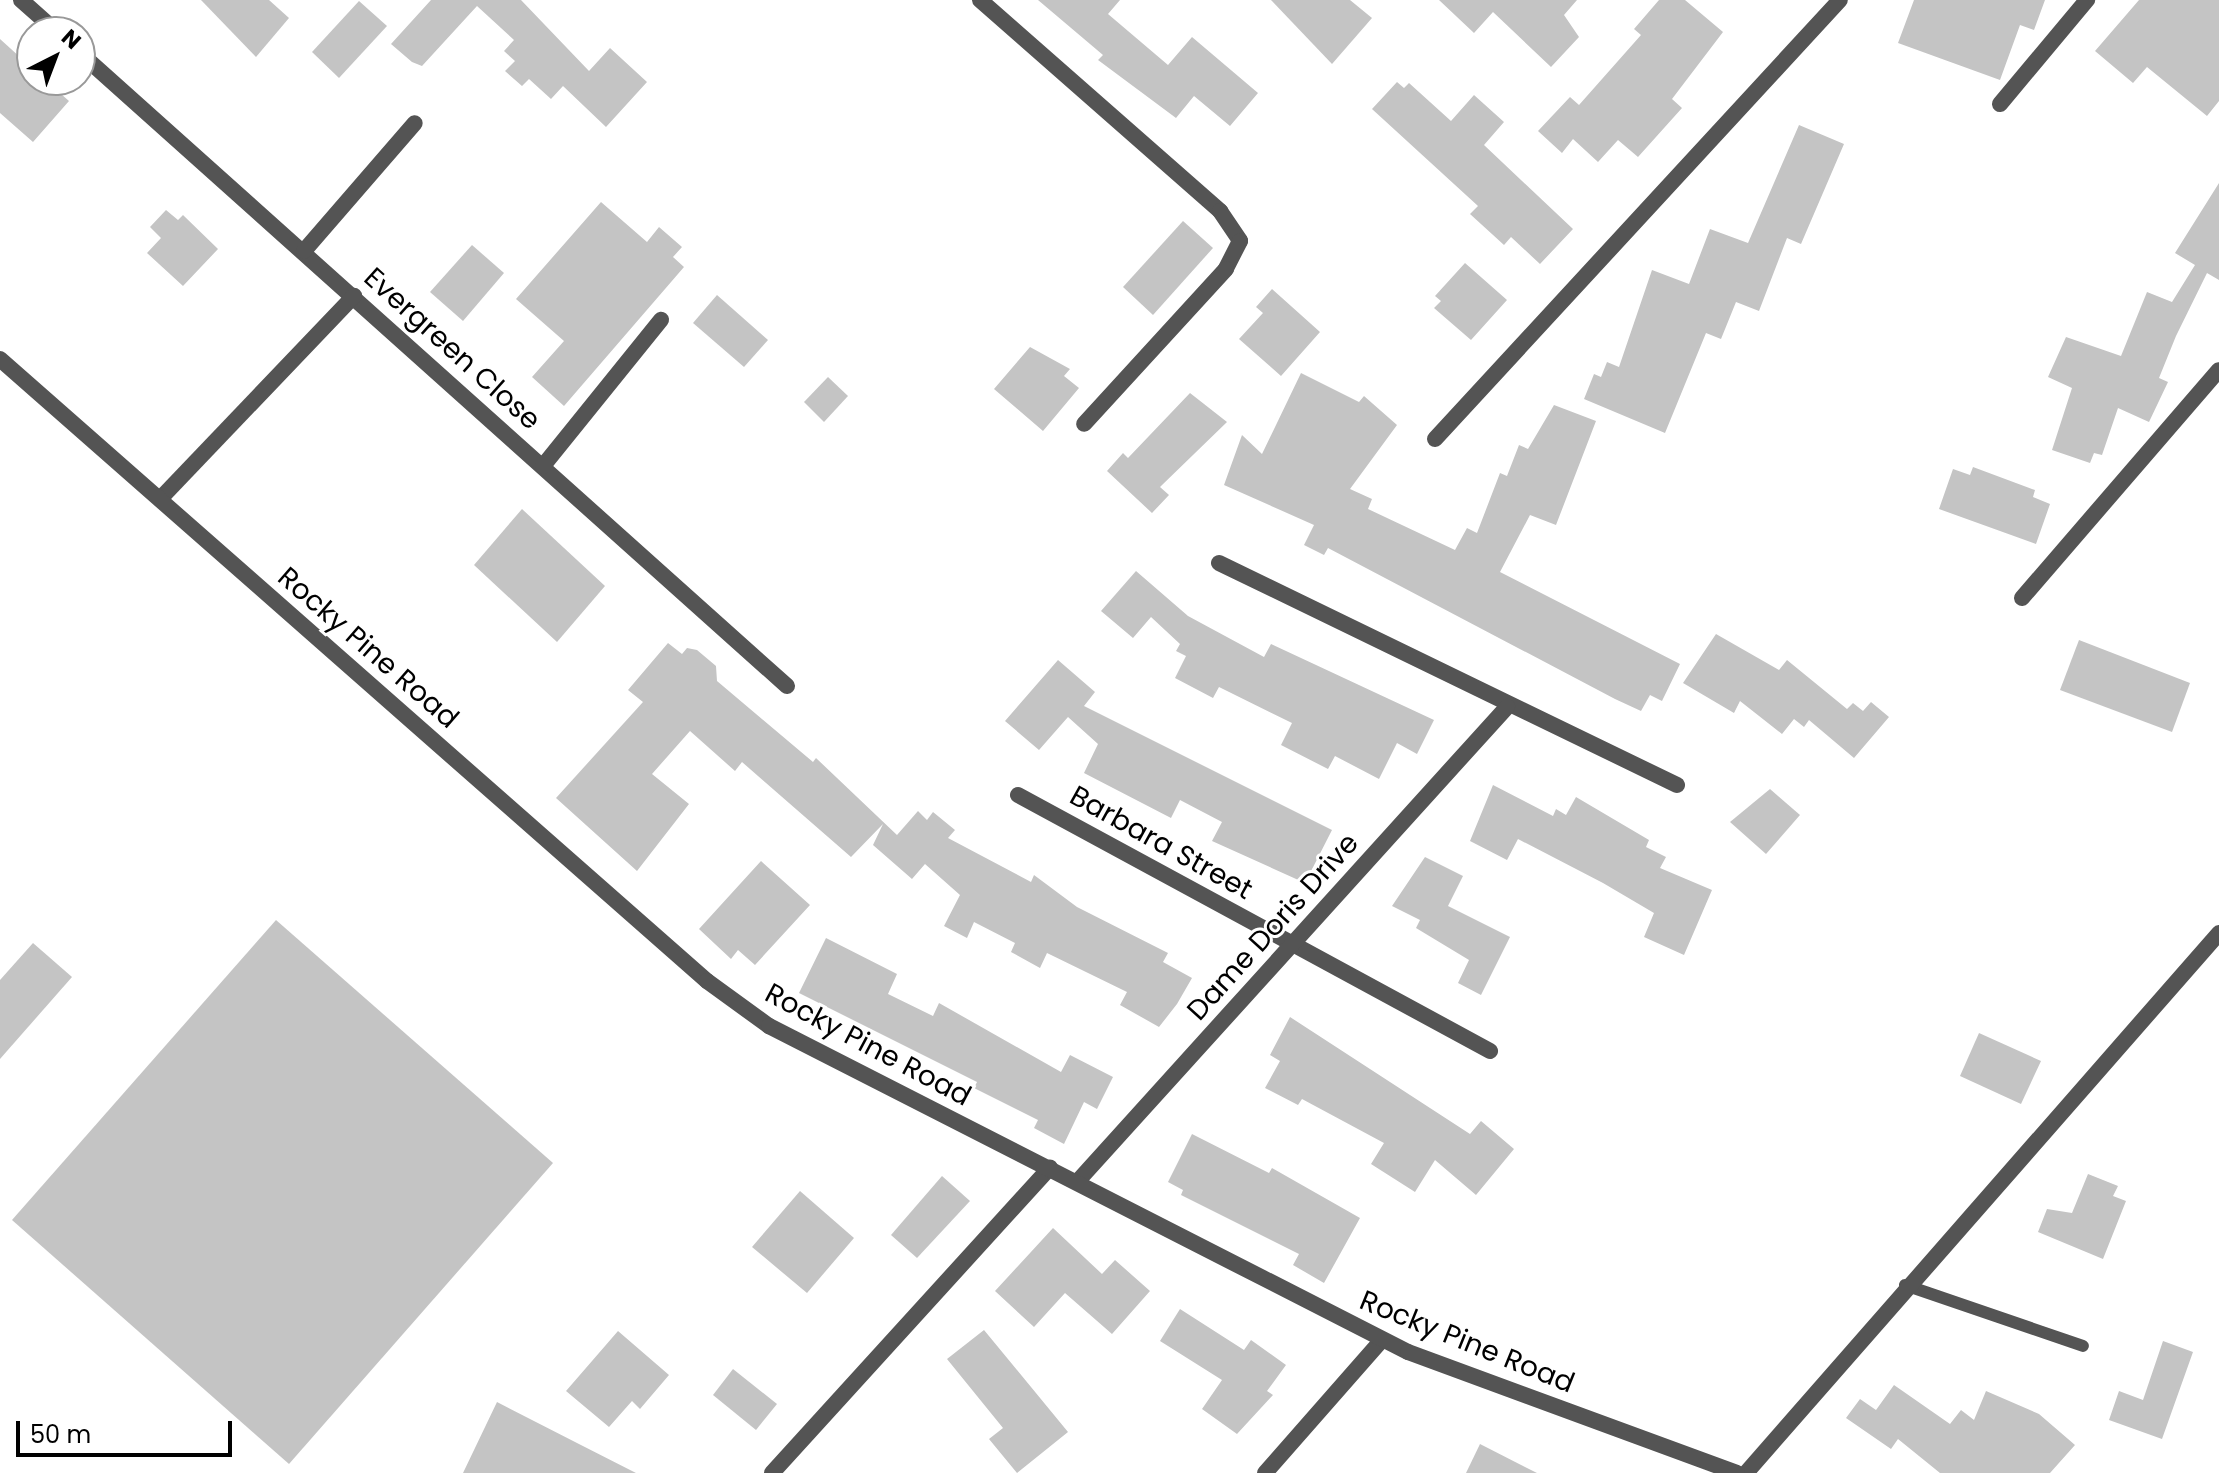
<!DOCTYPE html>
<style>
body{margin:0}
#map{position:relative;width:2219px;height:1473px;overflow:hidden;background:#fff;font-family:Poppins,sans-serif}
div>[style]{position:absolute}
.building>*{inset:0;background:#c4c4c4}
.service>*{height:12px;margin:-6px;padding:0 6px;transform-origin:6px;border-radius:6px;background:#545454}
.minor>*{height:16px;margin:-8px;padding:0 8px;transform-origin:8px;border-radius:8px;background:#545454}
.tertiary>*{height:16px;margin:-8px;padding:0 8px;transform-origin:8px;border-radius:8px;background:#545454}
span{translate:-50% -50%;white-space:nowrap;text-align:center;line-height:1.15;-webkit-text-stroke:6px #fff;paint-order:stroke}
.street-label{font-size:28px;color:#000}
.north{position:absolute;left:16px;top:16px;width:80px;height:80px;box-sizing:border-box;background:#fff;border:2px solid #999;border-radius:50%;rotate:42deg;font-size:22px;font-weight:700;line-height:32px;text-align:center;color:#000}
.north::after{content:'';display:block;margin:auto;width:28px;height:36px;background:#000;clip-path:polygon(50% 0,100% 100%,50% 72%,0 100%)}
.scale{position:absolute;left:16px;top:1421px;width:216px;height:36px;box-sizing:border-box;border:4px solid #000;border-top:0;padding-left:10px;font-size:24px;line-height:28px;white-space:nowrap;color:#000;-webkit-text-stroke:6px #fff;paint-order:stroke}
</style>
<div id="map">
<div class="building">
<div style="clip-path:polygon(201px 0,269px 0,289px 18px,256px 57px)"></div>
<div style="clip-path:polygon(431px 0,521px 0,589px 71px,610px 48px,647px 82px,606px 127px,563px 86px,551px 99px,529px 79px,522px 86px,505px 71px,515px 61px,504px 51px,514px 40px,477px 6px,422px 66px,412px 62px,391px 44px)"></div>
<div style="clip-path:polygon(1038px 0,1120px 0,1108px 14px,1168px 65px,1192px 37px,1258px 93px,1230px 126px,1194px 96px,1176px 118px,1098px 60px,1103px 55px)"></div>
<div style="clip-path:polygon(1271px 0,1350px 0,1372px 18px,1332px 64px)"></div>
<div style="clip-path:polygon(1439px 0,1577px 0,1564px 15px,1579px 37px,1551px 67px,1493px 12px,1474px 33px)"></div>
<div style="clip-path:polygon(1659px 0,1685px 0,1723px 32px,1672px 99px,1682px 108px,1638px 157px,1618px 140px,1598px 162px,1573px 139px,1562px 153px,1538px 131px,1570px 97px,1579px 105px,1641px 35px,1634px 29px)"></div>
<div style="clip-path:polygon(1914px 0,2045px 0,2034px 30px,2020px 25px,2000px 80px,1898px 43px)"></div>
<div style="clip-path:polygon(2139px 0,2219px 0,2219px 101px,2207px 116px,2147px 67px,2133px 83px,2095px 51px)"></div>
<div style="clip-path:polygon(359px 1px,387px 26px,339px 78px,312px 52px)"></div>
<div style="clip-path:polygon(0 39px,32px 68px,32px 80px,45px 80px,69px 101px,33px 142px,0 113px)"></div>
<div style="clip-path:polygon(1397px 82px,1404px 88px,1409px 83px,1451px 121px,1474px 95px,1504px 122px,1484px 145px,1573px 229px,1540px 264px,1511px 237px,1504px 245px,1470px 214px,1478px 206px,1372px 109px)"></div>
<div style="clip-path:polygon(1799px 125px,1844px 144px,1801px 244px,1787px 238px,1759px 311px,1736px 302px,1721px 339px,1706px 333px,1665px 433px,1584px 399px,1594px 374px,1601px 377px,1607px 362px,1619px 367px,1652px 270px,1689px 284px,1710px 229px,1748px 243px)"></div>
<div style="clip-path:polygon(2219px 183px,2219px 280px,2207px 273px,2176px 336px,2159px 378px,2168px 382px,2149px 422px,2118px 408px,2102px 455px,2094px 453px,2090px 463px,2052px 450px,2072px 388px,2048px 377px,2066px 337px,2121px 356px,2147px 292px,2172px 302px,2195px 265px,2175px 253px)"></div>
<div style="clip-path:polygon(601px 202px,647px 242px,659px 227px,682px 247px,673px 257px,684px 267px,564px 406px,532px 377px,564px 341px,516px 299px)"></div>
<div style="clip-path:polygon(166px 210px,178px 220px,183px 215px,218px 249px,183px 286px,147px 253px,161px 238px,150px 227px)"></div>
<div style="clip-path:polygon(1183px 221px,1213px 248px,1153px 315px,1123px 287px)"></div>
<div style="clip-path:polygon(472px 245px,504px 273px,463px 321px,430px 292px)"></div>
<div style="clip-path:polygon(1465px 263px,1507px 300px,1471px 340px,1434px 308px,1441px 301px,1435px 296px)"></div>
<div style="clip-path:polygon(1272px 289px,1320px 332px,1281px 376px,1239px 339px,1263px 313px,1256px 307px)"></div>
<div style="clip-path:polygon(717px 295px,768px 340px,744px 367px,693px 323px)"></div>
<div style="clip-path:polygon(1030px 347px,1070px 369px,1064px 376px,1079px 388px,1043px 431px,994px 389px)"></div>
<div style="clip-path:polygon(1301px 373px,1359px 402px,1364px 396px,1397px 425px,1350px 489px,1372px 499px,1368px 509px,1455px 550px,1467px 528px,1477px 533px,1500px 473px,1507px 476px,1519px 445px,1528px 449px,1554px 405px,1596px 421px,1556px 525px,1530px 515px,1500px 572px,1680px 664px,1662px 701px,1650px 695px,1641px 711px,1615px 699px,1328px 548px,1324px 555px,1304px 545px,1314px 525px,1224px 485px,1242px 435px,1262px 454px)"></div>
<div style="clip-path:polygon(828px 377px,848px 396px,824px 422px,804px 402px)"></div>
<div style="clip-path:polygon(1190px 393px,1227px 422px,1160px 487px,1169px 495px,1152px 513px,1107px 471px,1123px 453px,1128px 458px)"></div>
<div style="clip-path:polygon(1973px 467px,2035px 490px,2033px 497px,2050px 504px,2036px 544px,1939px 509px,1953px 469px,1970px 475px)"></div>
<div style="clip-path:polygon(522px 509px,605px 586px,557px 642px,474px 565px)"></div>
<div style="clip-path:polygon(1136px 571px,1188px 616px,1264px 657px,1271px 644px,1434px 720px,1417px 754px,1397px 743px,1379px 779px,1335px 756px,1328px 769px,1281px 745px,1292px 723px,1219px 687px,1213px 698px,1175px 678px,1186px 656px,1176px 651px,1180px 644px,1151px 617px,1133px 638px,1101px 611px)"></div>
<div style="clip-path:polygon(1716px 634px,1779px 670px,1787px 660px,1847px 709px,1853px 703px,1863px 711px,1871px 702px,1889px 717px,1854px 758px,1809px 720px,1804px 727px,1794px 719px,1782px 734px,1740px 701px,1734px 713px,1683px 683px)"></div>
<div style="clip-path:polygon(2079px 640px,2190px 683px,2172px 732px,2060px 690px)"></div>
<div style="clip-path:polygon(668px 643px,682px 654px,687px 648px,697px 650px,716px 666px,717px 681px,813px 762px,816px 758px,897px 835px,918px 811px,927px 820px,933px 812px,955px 830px,948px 838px,1031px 882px,1034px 875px,1077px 907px,1168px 953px,1163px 962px,1192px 978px,1177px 1004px,1159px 1027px,1120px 1005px,1127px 992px,1047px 953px,1040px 968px,1011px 952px,1015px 943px,974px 922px,967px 938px,944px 926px,960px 895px,925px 864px,912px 879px,873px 845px,883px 824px,851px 857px,742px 762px,735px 771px,690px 731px,652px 774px,689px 804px,637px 871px,556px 798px,643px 702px,628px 690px)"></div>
<div style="clip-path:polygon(1058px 660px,1095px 692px,1084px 706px,1332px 830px,1305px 883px,1212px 841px,1222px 822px,1180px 800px,1171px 818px,1084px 773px,1098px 744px,1068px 717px,1039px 750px,1005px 721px)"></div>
<div style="clip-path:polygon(1493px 785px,1553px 816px,1556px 809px,1566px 815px,1576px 797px,1649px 840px,1646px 847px,1666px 857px,1660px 868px,1712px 890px,1684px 955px,1644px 937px,1654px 913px,1603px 883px,1518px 839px,1507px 860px,1470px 841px)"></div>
<div style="clip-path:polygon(1770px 789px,1800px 815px,1766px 854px,1730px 822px)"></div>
<div style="clip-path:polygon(1425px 857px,1463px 876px,1448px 906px,1510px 937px,1481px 995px,1458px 983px,1469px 960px,1416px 928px,1420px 920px,1392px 906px)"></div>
<div style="clip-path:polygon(761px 861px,810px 905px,755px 965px,738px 950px,731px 959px,699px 929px)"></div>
<div style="clip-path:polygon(276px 920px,553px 1163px,289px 1464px,12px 1220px)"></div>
<div style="clip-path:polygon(826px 938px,897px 974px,888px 994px,933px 1016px,939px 1003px,1061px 1072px,1070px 1055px,1113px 1077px,1097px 1109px,1084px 1102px,1064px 1144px,1034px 1128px,1038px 1120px,974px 1088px,977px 1082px,799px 993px)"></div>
<div style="clip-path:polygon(33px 943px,72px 977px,0 1059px,0 980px)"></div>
<div style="clip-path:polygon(1290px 1017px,1470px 1134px,1481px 1121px,1514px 1149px,1476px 1195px,1435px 1160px,1415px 1192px,1371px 1164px,1384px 1143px,1302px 1099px,1298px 1105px,1265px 1088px,1280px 1061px,1270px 1055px)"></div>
<div style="clip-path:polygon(1979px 1033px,2041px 1061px,2021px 1104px,1960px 1076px)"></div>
<div style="clip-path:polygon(1192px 1134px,1269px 1173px,1272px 1168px,1360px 1218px,1324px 1283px,1293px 1265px,1299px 1254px,1181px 1195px,1183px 1190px,1168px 1182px)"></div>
<div style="clip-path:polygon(2088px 1174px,2118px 1186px,2113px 1196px,2126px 1201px,2103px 1259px,2038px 1232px,2047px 1209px,2072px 1213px)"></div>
<div style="clip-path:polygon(942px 1176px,970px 1201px,917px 1258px,891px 1235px)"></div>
<div style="clip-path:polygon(800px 1191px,854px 1238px,807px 1293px,752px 1247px)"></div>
<div style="clip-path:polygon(1053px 1228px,1102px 1274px,1115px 1260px,1150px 1291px,1112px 1334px,1065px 1293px,1034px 1327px,995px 1291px)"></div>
<div style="clip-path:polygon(1180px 1309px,1244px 1350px,1251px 1340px,1286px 1365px,1267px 1391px,1273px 1395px,1237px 1434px,1202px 1409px,1222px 1380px,1160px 1341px)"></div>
<div style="clip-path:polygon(984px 1330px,1068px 1432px,1017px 1473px,989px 1439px,1003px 1428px,947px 1359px)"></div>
<div style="clip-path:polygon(618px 1331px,669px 1375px,640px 1409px,632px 1401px,609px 1427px,566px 1391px)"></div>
<div style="clip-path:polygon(2163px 1341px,2193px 1352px,2162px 1439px,2109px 1420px,2119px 1391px,2143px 1400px)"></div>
<div style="clip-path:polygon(733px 1369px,777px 1404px,756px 1430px,713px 1395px)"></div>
<div style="clip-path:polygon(1894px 1385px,1950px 1424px,1961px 1410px,1974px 1420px,1986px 1391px,2039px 1414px,2075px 1445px,2050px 1473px,1940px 1473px,1898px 1439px,1891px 1449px,1846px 1418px,1860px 1399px,1876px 1410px)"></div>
<div style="clip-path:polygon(497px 1402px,577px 1443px,636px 1473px,463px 1473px)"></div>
<div style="clip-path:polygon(1480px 1444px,1537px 1473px,1466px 1473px)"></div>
</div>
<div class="service">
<div style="left:1905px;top:1285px;width:188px;rotate:18.9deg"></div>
</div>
<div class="minor">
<div style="left:21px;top:0;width:48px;rotate:41.6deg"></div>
<div style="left:980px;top:0;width:320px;rotate:41.3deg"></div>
<div style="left:1220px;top:211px;width:36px;rotate:56deg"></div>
<div style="left:1240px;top:241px;width:31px;rotate:117deg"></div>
<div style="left:1226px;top:269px;width:210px;rotate:132.5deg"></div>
<div style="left:80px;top:53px;width:949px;rotate:41.84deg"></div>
<div style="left:2000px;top:104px;width:136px;rotate:-50.1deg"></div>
<div style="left:304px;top:251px;width:169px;rotate:-49.1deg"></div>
<div style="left:1435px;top:439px;width:597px;rotate:-47.31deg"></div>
<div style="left:543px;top:466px;width:188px;rotate:-51.1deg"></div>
<div style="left:160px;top:499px;width:281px;rotate:-46.3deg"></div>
<div style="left:1219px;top:563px;width:509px;rotate:25.86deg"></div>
<div style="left:2022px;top:598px;width:301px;rotate:-49.2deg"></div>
<div style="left:1018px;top:795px;width:537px;rotate:28.47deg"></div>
<div style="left:1077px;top:1182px;width:641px;rotate:-47.85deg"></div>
<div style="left:772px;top:1473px;width:413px;rotate:-47.7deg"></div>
<div style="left:1265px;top:1473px;width:177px;rotate:-48.7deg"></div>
<div style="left:1746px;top:1473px;width:718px;rotate:-48.78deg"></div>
</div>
<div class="tertiary">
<div style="left:0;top:359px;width:942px;rotate:41.34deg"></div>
<div style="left:707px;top:981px;width:77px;rotate:36deg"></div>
<div style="left:769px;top:1026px;width:717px;rotate:27.03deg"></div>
<div style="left:1408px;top:1352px;width:350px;rotate:20.2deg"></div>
</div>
<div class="street-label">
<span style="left:452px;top:349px;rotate:42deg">Evergreen Close</span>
<span style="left:368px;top:648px;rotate:41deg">Rocky Pine Road</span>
<span style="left:1161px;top:843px;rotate:29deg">Barbara Street</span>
<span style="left:1273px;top:927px;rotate:-48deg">Dame Doris Drive</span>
<span style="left:868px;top:1045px;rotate:28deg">Rocky Pine Road</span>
<span style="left:1467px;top:1342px;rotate:22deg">Rocky Pine Road</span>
</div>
<div class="north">N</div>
<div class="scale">50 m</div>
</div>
